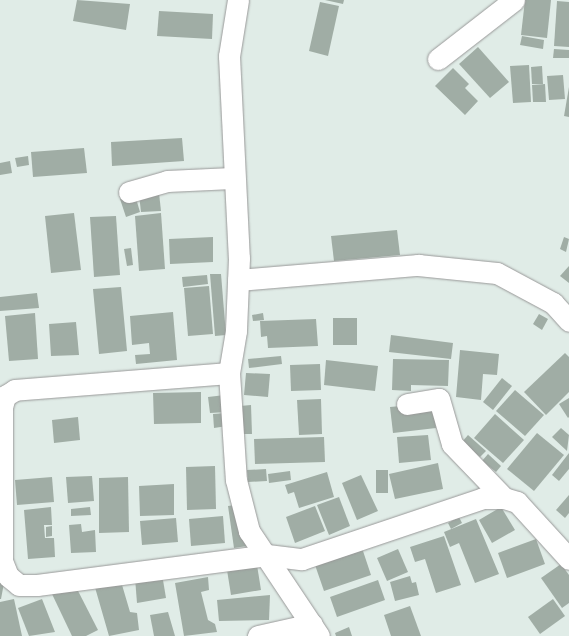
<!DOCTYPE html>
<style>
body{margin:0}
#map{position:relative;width:569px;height:636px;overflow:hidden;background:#e0ece7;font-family:"Asap Condensed",sans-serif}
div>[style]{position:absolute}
.building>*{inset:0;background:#a0ada5}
.roads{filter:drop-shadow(0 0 1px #989898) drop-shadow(0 0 1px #989898)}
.minor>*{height:21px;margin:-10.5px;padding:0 10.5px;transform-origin:10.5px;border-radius:10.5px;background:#fff}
span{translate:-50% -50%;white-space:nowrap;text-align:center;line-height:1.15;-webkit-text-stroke:4px #fff;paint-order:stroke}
</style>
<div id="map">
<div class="building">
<div style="clip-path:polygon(77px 0,130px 4px,126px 30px,73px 21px)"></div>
<div style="clip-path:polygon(325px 0,344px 0,343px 4px)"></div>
<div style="clip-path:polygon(525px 0,551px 0,547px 38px,521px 35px)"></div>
<div style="clip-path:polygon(557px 1px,569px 2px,569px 47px,554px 46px)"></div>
<div style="clip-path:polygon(320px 2px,339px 6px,328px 56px,309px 51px)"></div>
<div style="clip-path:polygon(159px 11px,213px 14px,212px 39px,157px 36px)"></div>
<div style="clip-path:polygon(522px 36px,544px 40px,543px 49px,520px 45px)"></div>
<div style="clip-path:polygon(478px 47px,509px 82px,490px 98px,459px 64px)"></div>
<div style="clip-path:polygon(554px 49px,569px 50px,569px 58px,553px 58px)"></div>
<div style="clip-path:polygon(529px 65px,531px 102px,513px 103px,510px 66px)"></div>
<div style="clip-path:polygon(542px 66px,543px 84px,532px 84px,531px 67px)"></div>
<div style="clip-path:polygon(453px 68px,469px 84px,465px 88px,478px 101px,465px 115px,435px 86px)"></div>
<div style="clip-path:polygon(563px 75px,565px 99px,549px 100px,547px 76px)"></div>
<div style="clip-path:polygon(545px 84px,546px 102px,533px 102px,532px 85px)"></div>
<div style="clip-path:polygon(569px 87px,569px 117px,564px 116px)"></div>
<div style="clip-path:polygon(182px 138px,184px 161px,112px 166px,111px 142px)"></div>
<div style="clip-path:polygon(84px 148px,87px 173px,33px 177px,31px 152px)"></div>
<div style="clip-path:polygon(28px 156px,29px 165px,17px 167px,15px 158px)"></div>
<div style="clip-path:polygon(10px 161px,12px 173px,0 175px,0 163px)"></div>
<div style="clip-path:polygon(159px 193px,161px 211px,141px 212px,139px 195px)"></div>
<div style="clip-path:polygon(135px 195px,140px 212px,126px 217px,120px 199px)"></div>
<div style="clip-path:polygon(74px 213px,81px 270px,51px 273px,45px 216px)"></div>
<div style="clip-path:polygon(161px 213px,165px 269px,139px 271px,135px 216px)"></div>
<div style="clip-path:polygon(116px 216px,120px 275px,94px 277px,90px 217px)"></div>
<div style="clip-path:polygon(397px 230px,400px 255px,334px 261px,331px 236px)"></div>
<div style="clip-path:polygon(213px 237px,213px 262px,170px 264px,169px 239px)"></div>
<div style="clip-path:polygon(564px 237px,569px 239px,566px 252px,560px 249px)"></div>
<div style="clip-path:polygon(131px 248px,133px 265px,127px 266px,124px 249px)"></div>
<div style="clip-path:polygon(569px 266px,569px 283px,560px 276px)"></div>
<div style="clip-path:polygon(210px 274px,221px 274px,226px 335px,215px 336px)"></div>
<div style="clip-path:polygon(207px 275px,208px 284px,183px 287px,182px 277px)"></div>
<div style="clip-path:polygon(209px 286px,213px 334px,188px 336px,184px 288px)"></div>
<div style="clip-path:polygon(121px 287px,127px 351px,99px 354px,93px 289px)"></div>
<div style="clip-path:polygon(37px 293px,39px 308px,0 311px,0 297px)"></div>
<div style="clip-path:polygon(173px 312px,177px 360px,136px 364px,135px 355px,150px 354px,149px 343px,132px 345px,130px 316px)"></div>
<div style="clip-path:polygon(35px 313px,38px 359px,9px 361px,5px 316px)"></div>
<div style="clip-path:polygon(263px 313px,264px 320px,253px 321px,252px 315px)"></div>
<div style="clip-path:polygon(539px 314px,548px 319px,542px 330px,533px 324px)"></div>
<div style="clip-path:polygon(333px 318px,357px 318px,357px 345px,333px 345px)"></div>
<div style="clip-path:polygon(316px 319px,318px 346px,268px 348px,267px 336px,261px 337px,260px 321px)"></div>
<div style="clip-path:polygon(76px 322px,79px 355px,51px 356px,49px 324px)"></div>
<div style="clip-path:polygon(391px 335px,453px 343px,451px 359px,389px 352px)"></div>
<div style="clip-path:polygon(460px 350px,499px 354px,497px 375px,483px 374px,481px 400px,456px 397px)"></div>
<div style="clip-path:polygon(565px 353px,569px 357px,569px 392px,546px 415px,524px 392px)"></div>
<div style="clip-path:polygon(281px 356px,282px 364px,249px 368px,248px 359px)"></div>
<div style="clip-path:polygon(393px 359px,449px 360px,448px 386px,411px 385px,411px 391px,392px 390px)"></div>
<div style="clip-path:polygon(326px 360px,378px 366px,375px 391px,324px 385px)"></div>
<div style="clip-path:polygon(320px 364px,321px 390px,291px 391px,290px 365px)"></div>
<div style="clip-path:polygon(246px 373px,270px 374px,268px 397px,244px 395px)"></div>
<div style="clip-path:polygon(502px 378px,512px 386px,493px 410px,483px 402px)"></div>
<div style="clip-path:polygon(515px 390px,544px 415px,525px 436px,496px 411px)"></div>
<div style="clip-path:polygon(201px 392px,201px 423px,154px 424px,153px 393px)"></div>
<div style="clip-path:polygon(225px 395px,227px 412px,210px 413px,208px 397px)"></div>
<div style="clip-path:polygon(569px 398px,569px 417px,568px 418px,559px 404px)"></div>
<div style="clip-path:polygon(321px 399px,322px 434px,299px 435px,297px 400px)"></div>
<div style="clip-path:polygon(433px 403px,436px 428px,393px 433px,390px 407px)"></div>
<div style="clip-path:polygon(251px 405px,252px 434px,240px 434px,240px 406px)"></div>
<div style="clip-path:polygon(226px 413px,227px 426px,214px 428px,213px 414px)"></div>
<div style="clip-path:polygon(495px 414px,524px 440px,503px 463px,474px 438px)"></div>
<div style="clip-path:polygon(78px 417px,80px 440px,54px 443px,52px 420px)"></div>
<div style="clip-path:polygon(561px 428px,569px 435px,567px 451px,552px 437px)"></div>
<div style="clip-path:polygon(537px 433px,564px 455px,534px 491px,507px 469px)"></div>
<div style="clip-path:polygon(428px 435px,431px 460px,399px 463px,397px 437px)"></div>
<div style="clip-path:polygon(468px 435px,486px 451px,480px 457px,462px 442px)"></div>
<div style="clip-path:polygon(324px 437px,325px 462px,255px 464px,254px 439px)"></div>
<div style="clip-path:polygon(569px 453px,569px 469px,559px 481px,552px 475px)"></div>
<div style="clip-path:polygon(488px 454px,501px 466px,496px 472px,482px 461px)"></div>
<div style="clip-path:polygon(438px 463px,443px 489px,395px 499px,389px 474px)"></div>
<div style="clip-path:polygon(215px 466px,216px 509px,187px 510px,186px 467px)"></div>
<div style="clip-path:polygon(266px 469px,267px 481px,248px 482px,247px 470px)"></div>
<div style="clip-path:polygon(376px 470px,388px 470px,388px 493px,376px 493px)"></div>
<div style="clip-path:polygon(290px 471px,291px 480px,269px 483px,268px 474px)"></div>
<div style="clip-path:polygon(327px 472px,334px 497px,299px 508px,294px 492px,288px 494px,285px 485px)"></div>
<div style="clip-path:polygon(361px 475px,378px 511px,357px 520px,342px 483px)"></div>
<div style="clip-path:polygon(92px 476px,94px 501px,68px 503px,66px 477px)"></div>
<div style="clip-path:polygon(52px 477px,54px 502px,17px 505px,15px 480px)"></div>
<div style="clip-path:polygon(128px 477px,129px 532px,99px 533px,99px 478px)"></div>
<div style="clip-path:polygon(174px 484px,174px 515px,140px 516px,139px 486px)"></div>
<div style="clip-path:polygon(569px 495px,569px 513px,565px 518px,556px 510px)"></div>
<div style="clip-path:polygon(339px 497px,350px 526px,329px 535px,317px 505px)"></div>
<div style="clip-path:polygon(242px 504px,247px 546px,234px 548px,228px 506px)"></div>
<div style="clip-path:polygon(315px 506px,325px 531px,295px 543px,286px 517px)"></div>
<div style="clip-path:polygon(51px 507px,52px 525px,44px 525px,45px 538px,54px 538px,55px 557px,28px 559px,24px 510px)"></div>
<div style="clip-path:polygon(90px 507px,91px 515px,71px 516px,71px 509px)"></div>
<div style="clip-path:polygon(501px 507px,515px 530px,492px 543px,479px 520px)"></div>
<div style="clip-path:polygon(223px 516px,225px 543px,191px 546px,189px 519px)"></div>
<div style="clip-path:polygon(459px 517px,462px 523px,451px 529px,448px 523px)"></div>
<div style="clip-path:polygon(176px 518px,178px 542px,142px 545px,140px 521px)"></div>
<div style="clip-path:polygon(476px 519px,499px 574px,475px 583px,459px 543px,450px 547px,444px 532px)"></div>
<div style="clip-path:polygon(81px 524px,82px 532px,95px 530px,96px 552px,71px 553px,69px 525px)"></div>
<div style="clip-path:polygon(52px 526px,52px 536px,46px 537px,46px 527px)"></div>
<div style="clip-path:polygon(444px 536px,461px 585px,436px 593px,425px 559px,415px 562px,410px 547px)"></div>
<div style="clip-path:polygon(536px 539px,545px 564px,507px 578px,498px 553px)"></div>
<div style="clip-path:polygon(362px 548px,371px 575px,324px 591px,315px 565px)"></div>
<div style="clip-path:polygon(398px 549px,408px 572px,387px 581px,377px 558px)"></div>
<div style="clip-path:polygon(561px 564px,569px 575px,569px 603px,562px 608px,541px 578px)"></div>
<div style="clip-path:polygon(257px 565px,261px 590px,231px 595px,227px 570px)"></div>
<div style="clip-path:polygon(162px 574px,166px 598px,137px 603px,135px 578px)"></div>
<div style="clip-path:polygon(410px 576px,412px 583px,416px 582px,419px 595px,395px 601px,390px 582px)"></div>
<div style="clip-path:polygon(208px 577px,209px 590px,201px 592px,208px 620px,215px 624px,217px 632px,184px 636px,175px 583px)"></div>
<div style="clip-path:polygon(120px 578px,130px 612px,137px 613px,139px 630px,109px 636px,94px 584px)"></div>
<div style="clip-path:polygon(378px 580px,385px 600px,337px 617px,330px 597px)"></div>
<div style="clip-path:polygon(0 582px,4px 583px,1px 599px,0 599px)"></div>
<div style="clip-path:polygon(75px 585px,98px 630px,86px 636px,72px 636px,52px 594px)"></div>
<div style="clip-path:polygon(270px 595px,269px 620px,219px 621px,217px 600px)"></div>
<div style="clip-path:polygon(14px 599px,22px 636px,0 636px,0 602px)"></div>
<div style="clip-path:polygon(42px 599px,55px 632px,29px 636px,18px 608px)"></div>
<div style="clip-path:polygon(553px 599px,565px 616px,540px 634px,528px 617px)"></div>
<div style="clip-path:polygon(410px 606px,421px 636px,391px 636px,384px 615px)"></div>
<div style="clip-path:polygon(168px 612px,175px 636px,154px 636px,150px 615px)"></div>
<div style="clip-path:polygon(349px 627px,352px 636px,336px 636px,335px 633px)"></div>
</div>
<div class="roads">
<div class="minor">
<div style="left:238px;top:0;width:57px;rotate:99.1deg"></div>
<div style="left:229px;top:56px;width:202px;rotate:87.2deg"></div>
<div style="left:239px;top:258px;width:73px;rotate:92.4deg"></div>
<div style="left:236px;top:331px;width:43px;rotate:99.5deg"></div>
<div style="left:229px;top:373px;width:107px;rotate:86.3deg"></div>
<div style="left:236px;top:480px;width:53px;rotate:75.7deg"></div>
<div style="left:249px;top:531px;width:126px;rotate:56.3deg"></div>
<div style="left:438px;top:59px;width:96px;rotate:-37.8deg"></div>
<div style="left:129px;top:192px;width:40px;rotate:-16deg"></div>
<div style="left:167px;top:181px;width:65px;rotate:-2.6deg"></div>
<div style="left:238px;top:280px;width:181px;rotate:-4.8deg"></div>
<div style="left:418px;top:265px;width:79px;rotate:5.8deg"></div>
<div style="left:497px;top:273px;width:64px;rotate:28.2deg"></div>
<div style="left:553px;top:303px;width:24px;rotate:48deg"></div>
<div style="left:229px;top:373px;width:215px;rotate:175.5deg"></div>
<div style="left:15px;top:390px;width:12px;rotate:149deg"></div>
<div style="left:5px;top:396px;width:11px;rotate:105deg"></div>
<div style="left:2px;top:407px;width:154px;rotate:90deg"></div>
<div style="left:2px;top:561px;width:16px;rotate:68deg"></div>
<div style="left:8px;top:576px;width:14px;rotate:39deg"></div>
<div style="left:19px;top:585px;width:18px"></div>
<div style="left:37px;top:585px;width:232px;rotate:-7.4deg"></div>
<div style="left:267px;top:555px;width:35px;rotate:7deg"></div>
<div style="left:302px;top:559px;width:191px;rotate:-18.6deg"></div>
<div style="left:483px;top:498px;width:21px"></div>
<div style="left:504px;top:498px;width:14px;rotate:17deg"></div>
<div style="left:517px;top:502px;width:77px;rotate:47.6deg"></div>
<div style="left:407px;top:404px;width:32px;rotate:-9deg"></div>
<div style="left:439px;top:399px;width:47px;rotate:73.9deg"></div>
<div style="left:452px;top:444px;width:75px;rotate:46.1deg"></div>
<div style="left:258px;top:636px;width:55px;rotate:-12.5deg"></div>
</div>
</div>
</div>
